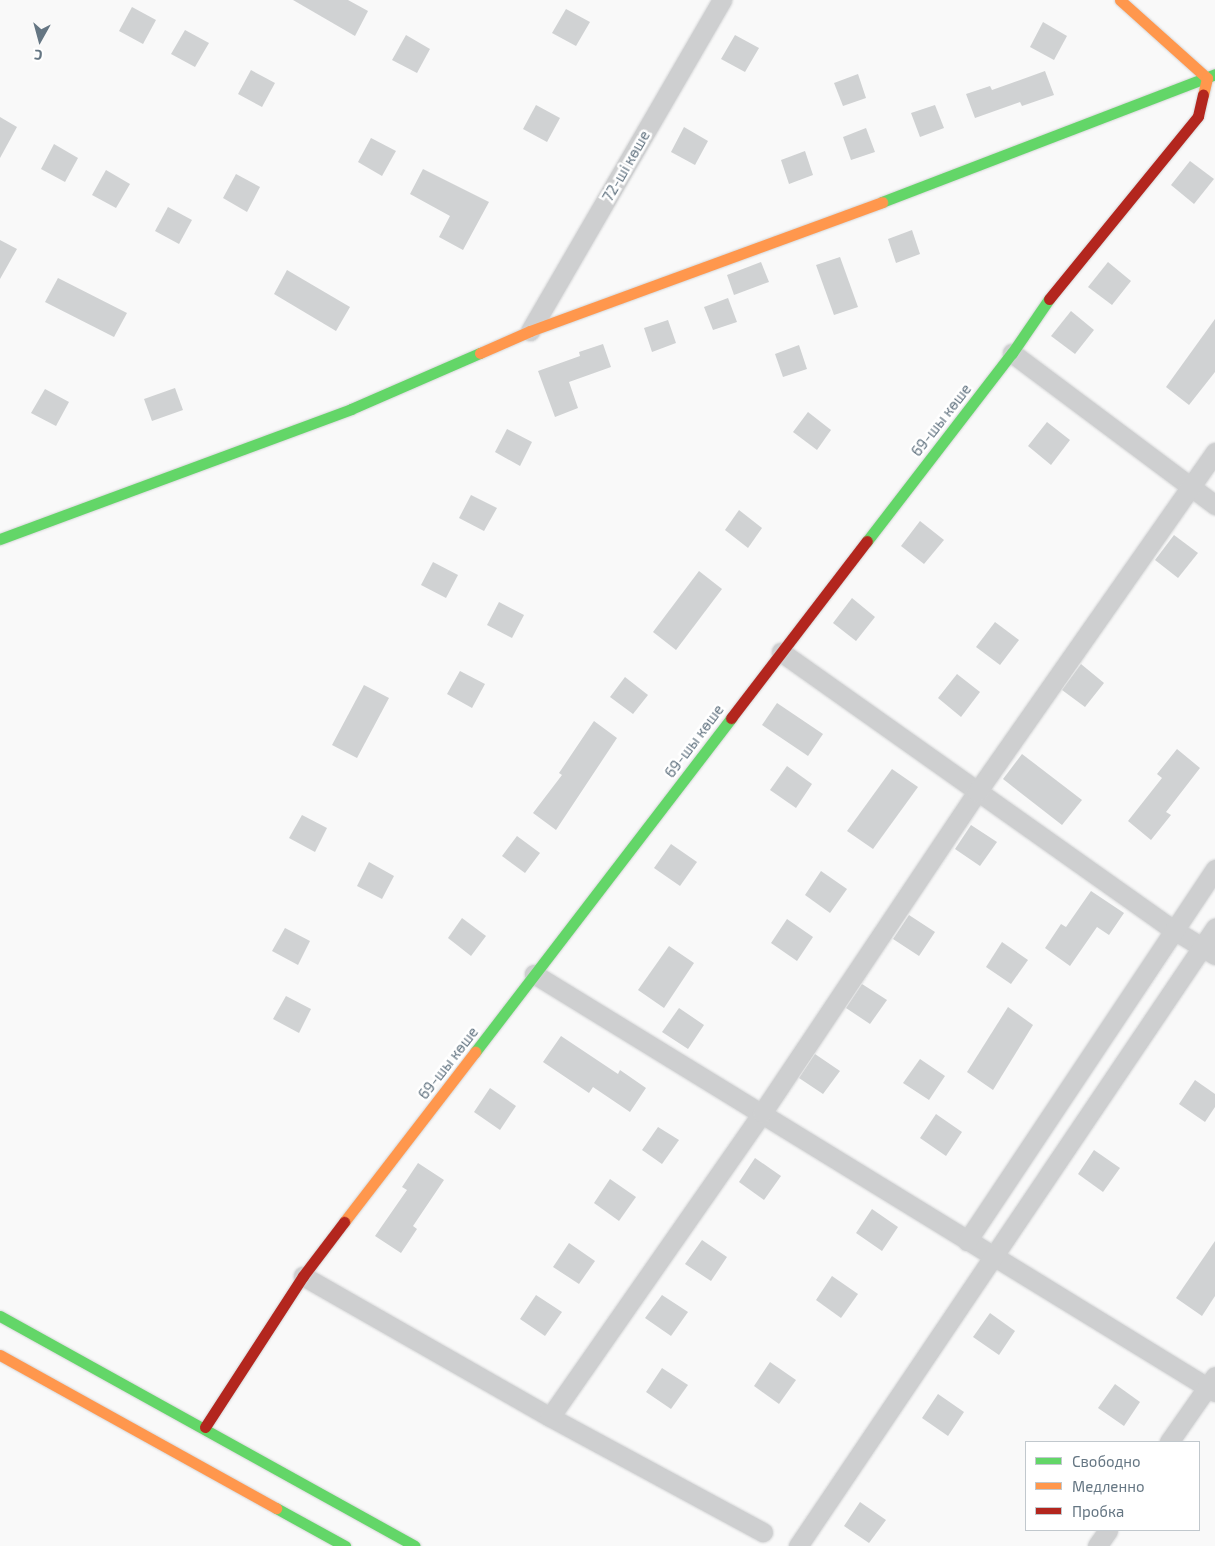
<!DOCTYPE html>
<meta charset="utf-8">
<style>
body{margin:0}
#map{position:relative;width:1215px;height:1546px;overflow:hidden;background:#f9f9f9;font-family:"Exo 2",sans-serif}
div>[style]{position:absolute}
.building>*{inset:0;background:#d0d2d3}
.roads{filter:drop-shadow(0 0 1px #d5d6d7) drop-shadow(0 0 1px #d5d6d7)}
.street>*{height:19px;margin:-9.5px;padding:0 9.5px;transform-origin:9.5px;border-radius:9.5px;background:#cecfd0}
.fast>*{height:11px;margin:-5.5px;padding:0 5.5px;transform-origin:5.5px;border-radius:5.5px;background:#63d668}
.slow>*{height:11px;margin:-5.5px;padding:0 5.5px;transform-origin:5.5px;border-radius:5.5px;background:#ff974d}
.jam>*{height:11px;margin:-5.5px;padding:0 5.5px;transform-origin:5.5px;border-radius:5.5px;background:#b3261e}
span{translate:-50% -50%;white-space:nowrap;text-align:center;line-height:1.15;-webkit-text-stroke:5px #fff;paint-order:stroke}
.street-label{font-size:15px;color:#657683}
.legend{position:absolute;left:1025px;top:1441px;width:175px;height:90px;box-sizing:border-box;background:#fff;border:1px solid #c1c8cd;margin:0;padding:6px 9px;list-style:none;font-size:15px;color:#657683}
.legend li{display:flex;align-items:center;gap:10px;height:25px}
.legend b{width:25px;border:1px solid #c1c8cd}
.north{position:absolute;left:15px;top:15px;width:50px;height:50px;-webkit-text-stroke:4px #fff;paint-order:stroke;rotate:187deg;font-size:14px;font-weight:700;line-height:20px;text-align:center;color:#657683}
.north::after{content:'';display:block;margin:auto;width:18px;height:22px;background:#657683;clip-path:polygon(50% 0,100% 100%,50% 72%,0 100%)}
</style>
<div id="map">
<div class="building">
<div style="clip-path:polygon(293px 0,348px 0,368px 11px,355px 36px)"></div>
<div style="clip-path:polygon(132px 7px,156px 20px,143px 44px,119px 31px)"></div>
<div style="clip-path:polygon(566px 9px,590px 22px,576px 46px,552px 33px)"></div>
<div style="clip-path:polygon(1043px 22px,1067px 36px,1054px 60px,1030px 47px)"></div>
<div style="clip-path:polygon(185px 30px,209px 43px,195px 67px,171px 54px)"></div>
<div style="clip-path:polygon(406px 35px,430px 49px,417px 73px,392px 60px)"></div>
<div style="clip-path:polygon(735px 35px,759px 48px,745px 72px,721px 59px)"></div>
<div style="clip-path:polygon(251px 70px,275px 83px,262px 107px,238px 94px)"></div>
<div style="clip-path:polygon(1045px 71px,1054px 95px,1022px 106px,1020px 102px,975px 118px,966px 94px,990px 86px,992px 90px)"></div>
<div style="clip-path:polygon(858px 74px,866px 98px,843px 106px,834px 83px)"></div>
<div style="clip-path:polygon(536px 105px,560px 118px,547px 142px,523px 129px)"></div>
<div style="clip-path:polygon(935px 105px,944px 128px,920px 137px,911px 113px)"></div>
<div style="clip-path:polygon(0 117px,17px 127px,0 158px)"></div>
<div style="clip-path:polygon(684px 127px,708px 141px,695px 165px,671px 152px)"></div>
<div style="clip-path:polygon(866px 128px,875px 152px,851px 160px,843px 137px)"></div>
<div style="clip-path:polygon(371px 138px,396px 151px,382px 176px,358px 162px)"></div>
<div style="clip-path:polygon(54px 144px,78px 158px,65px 182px,41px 169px)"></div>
<div style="clip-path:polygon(805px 151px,813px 175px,789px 184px,781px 160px)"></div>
<div style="clip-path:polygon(1190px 161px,1214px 179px,1194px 204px,1171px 185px)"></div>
<div style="clip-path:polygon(423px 169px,489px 202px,463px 250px,439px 237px,450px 216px,410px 194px)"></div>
<div style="clip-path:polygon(106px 170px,130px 184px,116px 208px,92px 195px)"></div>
<div style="clip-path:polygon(236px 174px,260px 187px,247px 212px,223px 198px)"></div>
<div style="clip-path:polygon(168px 207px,192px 220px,179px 244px,155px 231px)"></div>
<div style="clip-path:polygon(912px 230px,920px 254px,896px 263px,888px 239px)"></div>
<div style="clip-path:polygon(0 240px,17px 249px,0 279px)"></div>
<div style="clip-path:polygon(840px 257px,858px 307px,834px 315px,816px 265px)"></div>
<div style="clip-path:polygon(761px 262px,769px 282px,734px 295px,727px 275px)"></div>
<div style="clip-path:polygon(1108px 262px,1131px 281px,1112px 305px,1088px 287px)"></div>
<div style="clip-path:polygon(287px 270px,350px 307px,336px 331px,274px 294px)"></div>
<div style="clip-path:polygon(58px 278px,127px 313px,114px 337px,45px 302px)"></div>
<div style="clip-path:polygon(728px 298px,737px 322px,713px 330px,704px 307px)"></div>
<div style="clip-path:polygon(1071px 311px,1094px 330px,1075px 354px,1051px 336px)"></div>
<div style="clip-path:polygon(1215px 319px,1215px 372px,1189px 405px,1166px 387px)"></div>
<div style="clip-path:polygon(668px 320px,676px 343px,652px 352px,644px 328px)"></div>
<div style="clip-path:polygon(603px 344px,611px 367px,569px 382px,578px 408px,555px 417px,538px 371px,580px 356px,579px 352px)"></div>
<div style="clip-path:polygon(799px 345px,807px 369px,783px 377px,775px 354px)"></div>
<div style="clip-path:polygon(175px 388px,183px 410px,152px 421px,144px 399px)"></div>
<div style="clip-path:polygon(45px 389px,69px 402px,56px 426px,31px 413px)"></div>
<div style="clip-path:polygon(808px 412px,831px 430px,817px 450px,793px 432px)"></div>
<div style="clip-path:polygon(1047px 422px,1070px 440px,1051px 465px,1028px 446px)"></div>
<div style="clip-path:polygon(507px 429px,532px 442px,520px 466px,495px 452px)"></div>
<div style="clip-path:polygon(471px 495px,497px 508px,484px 531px,459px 518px)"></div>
<div style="clip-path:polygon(739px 510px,762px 528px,748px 548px,725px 530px)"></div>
<div style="clip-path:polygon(920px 521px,944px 540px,924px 564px,901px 546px)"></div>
<div style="clip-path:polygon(1174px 535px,1198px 553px,1178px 578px,1155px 560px)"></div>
<div style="clip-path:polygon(433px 562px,458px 575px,446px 598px,421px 585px)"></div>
<div style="clip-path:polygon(699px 571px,722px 589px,676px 650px,653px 632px)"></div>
<div style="clip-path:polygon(852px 598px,875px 617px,856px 641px,833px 623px)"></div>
<div style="clip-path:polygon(499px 602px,524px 615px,512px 638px,487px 625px)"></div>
<div style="clip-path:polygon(995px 622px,1019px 640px,1000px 665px,976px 647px)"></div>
<div style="clip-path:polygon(1081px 664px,1104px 683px,1085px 707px,1062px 690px)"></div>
<div style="clip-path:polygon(460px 671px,485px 684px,472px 708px,447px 694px)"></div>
<div style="clip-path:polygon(957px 674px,980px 692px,961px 717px,938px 698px)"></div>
<div style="clip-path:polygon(625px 677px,648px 695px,633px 714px,610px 697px)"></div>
<div style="clip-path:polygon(364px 685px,389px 698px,357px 758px,332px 745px)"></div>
<div style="clip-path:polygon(777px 703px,823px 734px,808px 756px,762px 725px)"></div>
<div style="clip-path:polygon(594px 721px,617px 738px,556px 830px,533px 813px,562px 775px,559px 773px)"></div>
<div style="clip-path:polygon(1177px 749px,1200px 768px,1166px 812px,1171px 815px,1151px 840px,1128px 821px,1162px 778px,1157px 774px)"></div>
<div style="clip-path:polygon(1022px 754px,1082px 800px,1062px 825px,1003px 779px)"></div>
<div style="clip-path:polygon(787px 766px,812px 784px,796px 808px,770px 790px)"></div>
<div style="clip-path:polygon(892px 769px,918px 787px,873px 849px,847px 831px)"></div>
<div style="clip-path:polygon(302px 815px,327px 828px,315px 852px,289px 838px)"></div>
<div style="clip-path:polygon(971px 825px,997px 842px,980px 866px,955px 849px)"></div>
<div style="clip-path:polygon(517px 836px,540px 853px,525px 873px,502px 856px)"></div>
<div style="clip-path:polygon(671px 844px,697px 862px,680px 886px,654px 868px)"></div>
<div style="clip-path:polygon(369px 862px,394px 876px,382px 899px,357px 886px)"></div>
<div style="clip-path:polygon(821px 871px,847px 889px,830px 913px,805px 895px)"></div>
<div style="clip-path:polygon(1091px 891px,1124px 913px,1109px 935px,1097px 927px,1070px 966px,1045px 948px,1061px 924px,1066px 927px)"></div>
<div style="clip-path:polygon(909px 915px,935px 932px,919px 956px,893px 939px)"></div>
<div style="clip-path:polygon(462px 918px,486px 936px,471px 956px,448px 938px)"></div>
<div style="clip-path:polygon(787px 919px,813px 937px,797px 961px,771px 943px)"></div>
<div style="clip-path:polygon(285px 928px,310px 941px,298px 965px,272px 951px)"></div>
<div style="clip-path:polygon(1002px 942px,1028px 960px,1011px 984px,986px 967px)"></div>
<div style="clip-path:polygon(669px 946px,694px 963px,664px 1008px,638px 990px)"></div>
<div style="clip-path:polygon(862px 984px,887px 1000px,870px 1024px,846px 1008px)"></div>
<div style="clip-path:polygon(286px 996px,311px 1009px,299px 1033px,273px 1019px)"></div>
<div style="clip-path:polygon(1008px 1007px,1033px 1025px,993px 1090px,967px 1072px)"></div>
<div style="clip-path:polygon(679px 1008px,704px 1025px,688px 1049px,662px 1032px)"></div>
<div style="clip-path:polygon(561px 1036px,618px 1074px,620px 1070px,646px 1088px,630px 1112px,593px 1087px,589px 1093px,543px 1062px)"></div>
<div style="clip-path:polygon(815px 1054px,840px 1071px,823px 1094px,799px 1078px)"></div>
<div style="clip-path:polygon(920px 1059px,945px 1076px,929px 1100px,903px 1083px)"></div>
<div style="clip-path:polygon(1195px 1080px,1215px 1094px,1215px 1107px,1205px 1122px,1179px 1104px)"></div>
<div style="clip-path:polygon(490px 1088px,516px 1106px,500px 1130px,474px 1112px)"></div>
<div style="clip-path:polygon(936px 1114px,962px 1132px,946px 1156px,920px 1138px)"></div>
<div style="clip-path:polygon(658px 1127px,679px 1140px,662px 1164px,642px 1150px)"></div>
<div style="clip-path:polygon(1094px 1150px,1120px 1168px,1103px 1192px,1078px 1174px)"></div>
<div style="clip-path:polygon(755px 1158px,781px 1176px,764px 1200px,739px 1182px)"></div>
<div style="clip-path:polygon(418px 1163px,444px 1180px,413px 1226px,417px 1229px,401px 1253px,375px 1236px,407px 1190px,402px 1187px)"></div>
<div style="clip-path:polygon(610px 1179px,636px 1197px,619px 1221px,594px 1203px)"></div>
<div style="clip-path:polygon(872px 1209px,898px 1227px,882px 1251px,856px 1233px)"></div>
<div style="clip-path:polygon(702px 1240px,727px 1257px,711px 1281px,685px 1264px)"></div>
<div style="clip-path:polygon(1215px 1241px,1215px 1296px,1202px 1316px,1176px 1298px)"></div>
<div style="clip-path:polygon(569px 1243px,595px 1261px,579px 1284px,553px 1267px)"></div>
<div style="clip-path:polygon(832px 1276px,858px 1294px,841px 1318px,816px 1300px)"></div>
<div style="clip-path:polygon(536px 1295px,562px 1312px,545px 1336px,520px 1319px)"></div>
<div style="clip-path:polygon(662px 1295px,688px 1312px,671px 1336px,645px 1318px)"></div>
<div style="clip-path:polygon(990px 1313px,1015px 1331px,999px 1355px,973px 1337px)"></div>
<div style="clip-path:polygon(770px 1362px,796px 1380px,779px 1404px,754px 1386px)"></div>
<div style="clip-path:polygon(662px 1368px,688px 1385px,671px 1409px,646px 1392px)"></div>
<div style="clip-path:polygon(1115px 1384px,1140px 1402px,1124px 1426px,1098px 1408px)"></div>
<div style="clip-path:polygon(938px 1394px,964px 1412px,948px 1436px,922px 1418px)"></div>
<div style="clip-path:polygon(860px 1502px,886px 1520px,869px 1543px,844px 1526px)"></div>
</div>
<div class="roads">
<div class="street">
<div style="left:530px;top:331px;width:383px;rotate:-59.9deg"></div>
<div style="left:1012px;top:353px;width:254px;rotate:36.8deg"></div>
<div style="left:781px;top:652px;width:481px;rotate:35.3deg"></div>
<div style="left:1174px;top:930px;width:48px;rotate:31.4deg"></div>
<div style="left:534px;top:974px;width:799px;rotate:31.54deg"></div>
<div style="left:967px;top:1241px;width:447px;rotate:-56.3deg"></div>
<div style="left:303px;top:1276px;width:284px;rotate:29.7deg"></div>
<div style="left:550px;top:1417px;width:242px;rotate:28.4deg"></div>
<div style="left:550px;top:1417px;width:371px;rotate:-55.1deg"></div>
<div style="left:762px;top:1113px;width:386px;rotate:-56.2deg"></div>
<div style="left:977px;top:792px;width:415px;rotate:-55deg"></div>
<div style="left:1169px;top:1442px;width:80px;rotate:-55.1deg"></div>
<div style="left:798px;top:1546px;width:746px;rotate:-55.99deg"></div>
<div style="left:1097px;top:1546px;width:19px;rotate:-55deg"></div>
</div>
<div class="fast">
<div style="left:882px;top:202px;width:357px;rotate:-21deg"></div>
<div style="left:0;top:539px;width:374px;rotate:-20.3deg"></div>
<div style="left:351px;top:409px;width:141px;rotate:-23.5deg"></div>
<div style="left:867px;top:541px;width:237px;rotate:-52.4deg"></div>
<div style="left:1012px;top:353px;width:65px;rotate:-55.6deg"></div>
<div style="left:475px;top:1052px;width:421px;rotate:-52.5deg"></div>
<div style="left:0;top:1316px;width:474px;rotate:29deg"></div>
<div style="left:276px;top:1508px;width:79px;rotate:28.8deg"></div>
</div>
<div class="slow">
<div style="left:1120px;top:0;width:117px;rotate:41.9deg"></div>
<div style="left:1207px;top:78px;width:17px;rotate:103deg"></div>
<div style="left:480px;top:353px;width:55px;rotate:-23.7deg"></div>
<div style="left:530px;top:331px;width:375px;rotate:-20.1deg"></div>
<div style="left:344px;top:1222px;width:215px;rotate:-52.4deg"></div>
<div style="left:0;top:1355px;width:316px;rotate:29deg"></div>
</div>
<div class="jam">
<div style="left:1049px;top:299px;width:236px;rotate:-50.8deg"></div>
<div style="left:1198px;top:116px;width:22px;rotate:-77deg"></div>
<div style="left:731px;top:718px;width:223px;rotate:-52.5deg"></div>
<div style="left:205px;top:1427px;width:180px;rotate:-57deg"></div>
<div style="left:303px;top:1276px;width:68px;rotate:-52.8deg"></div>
</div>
</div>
<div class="street-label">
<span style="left:626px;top:166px;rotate:-60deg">72-ші көше</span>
<span style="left:941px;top:420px;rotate:-52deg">69-шы көше</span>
<span style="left:694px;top:741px;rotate:-53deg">69-шы көше</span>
<span style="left:448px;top:1063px;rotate:-52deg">69-шы көше</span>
</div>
<ul class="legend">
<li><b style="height:6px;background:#63d668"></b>Свободно</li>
<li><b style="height:6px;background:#ff974d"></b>Медленно</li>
<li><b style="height:6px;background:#b3261e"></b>Пробка</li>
</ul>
<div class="north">С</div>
</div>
